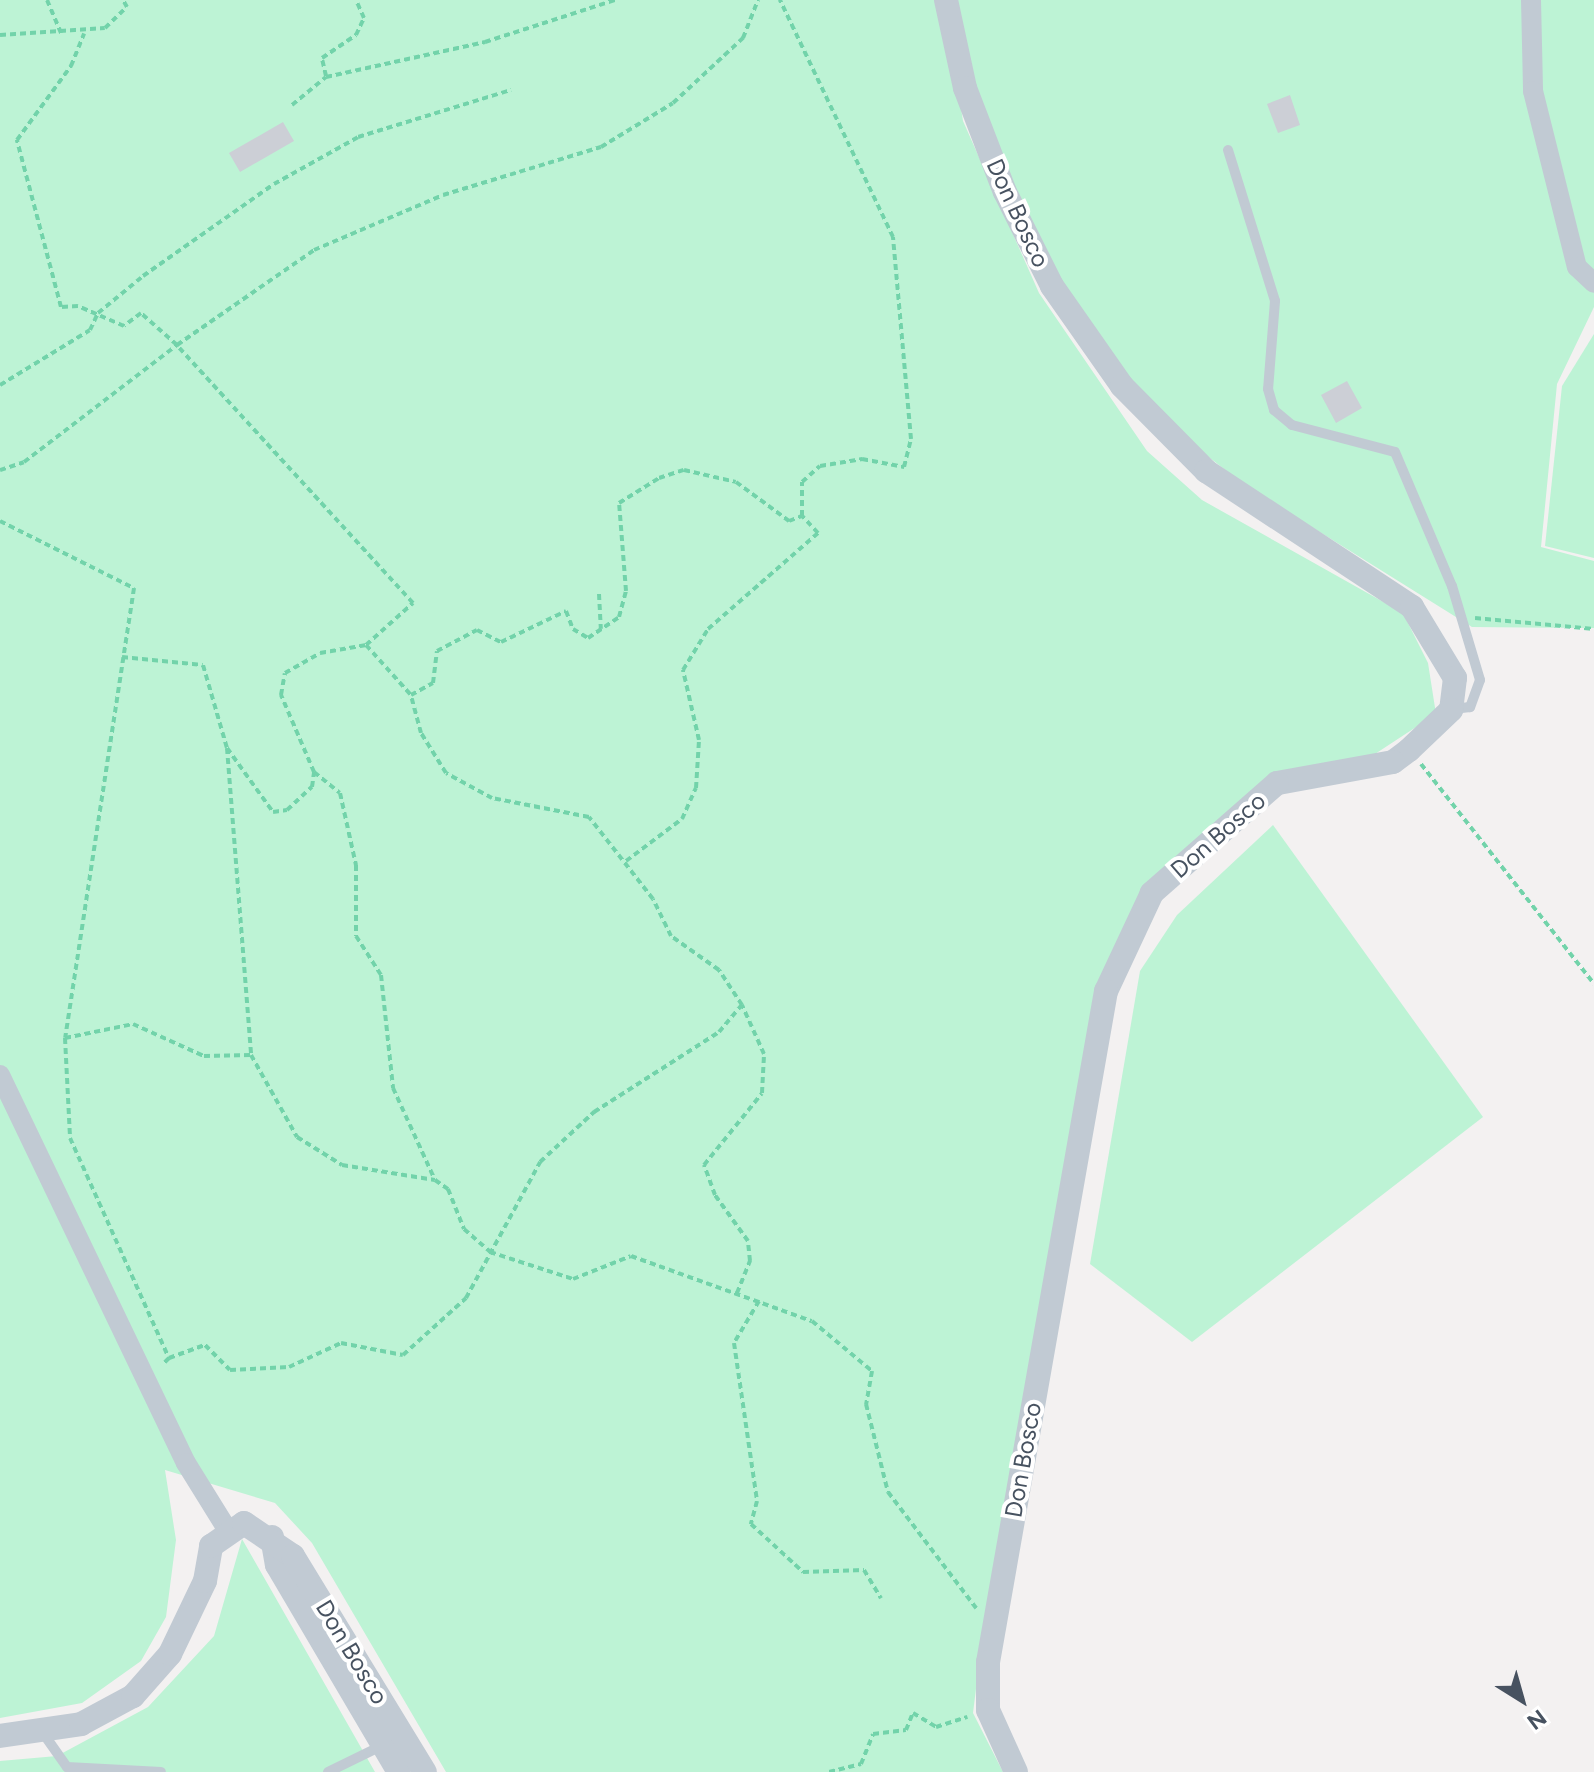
<!DOCTYPE html>
<style>
body{margin:0}
#map{position:relative;width:1594px;height:1772px;overflow:hidden;background:#f3f1f1;font-family:Figtree,sans-serif}
div>[style]{position:absolute}
.green>*{inset:0;background:#bdf3d5}
.building>*{inset:0;background:#cccfd6}
.path>*{height:4px;margin-top:-2px;transform-origin:0;background:repeating-linear-gradient(90deg,#72d3aa 0 6px,transparent 0 10px)}
.service>*{height:10px;margin:-5px;padding:0 5px;transform-origin:5px;border-radius:5px;background:#c1cad3}
.minor>*{height:20px;margin:-10px;padding:0 10px;transform-origin:10px;border-radius:10px;background:#c1cad3}
.tertiary>*{height:24px;margin:-12px;padding:0 12px;transform-origin:12px;border-radius:12px;background:#c1cad3}
span{translate:-50% -50%;white-space:nowrap;text-align:center;line-height:1.15;-webkit-text-stroke:8px #fff;paint-order:stroke}
.street-label{font-size:24px;color:#475260}
.north{position:absolute;left:1482px;top:1660px;width:80px;height:80px;-webkit-text-stroke:6px #fff;paint-order:stroke;rotate:143deg;font-size:22px;font-weight:700;line-height:32px;text-align:center;color:#475260}
.north::after{content:'';display:block;margin:auto;width:28px;height:36px;background:#475260;clip-path:polygon(50% 0,100% 100%,50% 72%,0 100%)}
</style>
<div id="map">
<div class="green">
<div style="clip-path:polygon(0 0,944px 0,963px 121px,1039px 293px,1147px 451px,1202px 500px,1403px 613px,1428px 663px,1436px 714px,1349px 771px,1247px 804px,1151px 890px,1104px 991px,981px 1649px,973px 1713px,1003px 1772px,446px 1772px,312px 1543px,275px 1503px,165px 1470px,176px 1540px,166px 1617px,141px 1661px,82px 1703px,0 1718px)"></div>
<div style="clip-path:polygon(957px 0,1594px 0,1594px 307px,1557px 384px,1541px 547px,1594px 561px,1594px 628px,1472px 627px,1246px 486px,1152px 413px,1074px 309px,1025px 221px,977px 101px)"></div>
<div style="clip-path:polygon(1594px 334px,1594px 558px,1545px 546px,1562px 386px)"></div>
<div style="clip-path:polygon(1273px 825px,1483px 1117px,1192px 1342px,1090px 1264px,1140px 971px,1177px 915px)"></div>
<div style="clip-path:polygon(242px 1539px,375px 1772px,0 1772px,0 1761px,57px 1756px,148px 1707px,214px 1636px)"></div>
</div>
<div class="building">
<div style="clip-path:polygon(1290px 95px,1300px 125px,1278px 133px,1267px 104px)"></div>
<div style="clip-path:polygon(283px 122px,294px 141px,240px 172px,229px 153px)"></div>
<div style="clip-path:polygon(1347px 381px,1362px 408px,1336px 423px,1321px 395px)"></div>
</div>
<div class="path">
<div style="left:47px;top:0;width:36px;rotate:67deg"></div>
<div style="left:0;top:35px;width:105px;rotate:-3.8deg"></div>
<div style="left:105px;top:28px;width:30px;rotate:-44deg"></div>
<div style="left:127px;top:7px;width:8px;rotate:-120deg"></div>
<div style="left:326px;top:76px;width:18px;rotate:-103deg"></div>
<div style="left:322px;top:58px;width:41px;rotate:-34.1deg"></div>
<div style="left:356px;top:35px;width:19px;rotate:-65deg"></div>
<div style="left:364px;top:18px;width:20px;rotate:-114deg"></div>
<div style="left:292px;top:105px;width:44px;rotate:-39.5deg"></div>
<div style="left:326px;top:77px;width:163px;rotate:-12.4deg"></div>
<div style="left:485px;top:42px;width:137px;rotate:-17.9deg"></div>
<div style="left:0;top:385px;width:105px;rotate:-31.4deg"></div>
<div style="left:90px;top:330px;width:19px;rotate:-65deg"></div>
<div style="left:98px;top:313px;width:58px;rotate:-39.4deg"></div>
<div style="left:143px;top:276px;width:160px;rotate:-35.1deg"></div>
<div style="left:274px;top:184px;width:96px;rotate:-29.2deg"></div>
<div style="left:358px;top:137px;width:160px;rotate:-17.1deg"></div>
<div style="left:0;top:470px;width:25px;rotate:-18deg"></div>
<div style="left:24px;top:462px;width:193px;rotate:-37.4deg"></div>
<div style="left:177px;top:345px;width:48px;rotate:-138.4deg"></div>
<div style="left:141px;top:313px;width:21px;rotate:143deg"></div>
<div style="left:124px;top:326px;width:50px;rotate:-156.5deg"></div>
<div style="left:78px;top:306px;width:17px;rotate:177deg"></div>
<div style="left:61px;top:307px;width:173px;rotate:-104.8deg"></div>
<div style="left:17px;top:140px;width:92px;rotate:-53.9deg"></div>
<div style="left:71px;top:66px;width:35px;rotate:-68deg"></div>
<div style="left:0;top:521px;width:150px;rotate:26.6deg"></div>
<div style="left:134px;top:588px;width:455px;rotate:98.7deg"></div>
<div style="left:65px;top:1038px;width:100px;rotate:87.1deg"></div>
<div style="left:70px;top:1138px;width:241px;rotate:65.8deg"></div>
<div style="left:169px;top:1358px;width:10px;rotate:135deg"></div>
<div style="left:599px;top:594px;width:35px;rotate:87deg"></div>
<div style="left:1475px;top:618px;width:120px;rotate:5.3deg"></div>
<div style="left:366px;top:645px;width:63px;rotate:-41.8deg"></div>
<div style="left:413px;top:603px;width:350px;rotate:-132.5deg"></div>
<div style="left:177px;top:345px;width:167px;rotate:-34.7deg"></div>
<div style="left:314px;top:250px;width:140px;rotate:-23.1deg"></div>
<div style="left:443px;top:195px;width:165px;rotate:-16.9deg"></div>
<div style="left:601px;top:147px;width:84px;rotate:-31.4deg"></div>
<div style="left:673px;top:103px;width:96px;rotate:-42.9deg"></div>
<div style="left:743px;top:38px;width:41px;rotate:-68.5deg"></div>
<div style="left:122px;top:657px;width:81px;rotate:5.6deg"></div>
<div style="left:203px;top:665px;width:86px;rotate:73.9deg"></div>
<div style="left:227px;top:748px;width:308px;rotate:85.5deg"></div>
<div style="left:251px;top:1055px;width:94px;rotate:60.7deg"></div>
<div style="left:297px;top:1137px;width:53px;rotate:31.9deg"></div>
<div style="left:342px;top:1165px;width:94px;rotate:9.2deg"></div>
<div style="left:435px;top:1180px;width:16px;rotate:35deg"></div>
<div style="left:448px;top:1189px;width:43px;rotate:68.2deg"></div>
<div style="left:464px;top:1229px;width:35px;rotate:41deg"></div>
<div style="left:490px;top:1252px;width:87px;rotate:18deg"></div>
<div style="left:573px;top:1279px;width:62px;rotate:-21.6deg"></div>
<div style="left:631px;top:1256px;width:192px;rotate:19.8deg"></div>
<div style="left:812px;top:1321px;width:78px;rotate:39.8deg"></div>
<div style="left:872px;top:1371px;width:34px;rotate:100deg"></div>
<div style="left:866px;top:1404px;width:91px;rotate:76deg"></div>
<div style="left:888px;top:1492px;width:146px;rotate:52.8deg"></div>
<div style="left:227px;top:748px;width:79px;rotate:54.3deg"></div>
<div style="left:273px;top:812px;width:14px;rotate:-8deg"></div>
<div style="left:287px;top:810px;width:34px;rotate:-43deg"></div>
<div style="left:312px;top:787px;width:15px;rotate:-82deg"></div>
<div style="left:314px;top:772px;width:84px;rotate:-113.2deg"></div>
<div style="left:281px;top:695px;width:22px;rotate:-80deg"></div>
<div style="left:285px;top:673px;width:40px;rotate:-29.7deg"></div>
<div style="left:320px;top:653px;width:47px;rotate:-9.9deg"></div>
<div style="left:366px;top:645px;width:67px;rotate:48deg"></div>
<div style="left:411px;top:695px;width:25px;rotate:-29deg"></div>
<div style="left:433px;top:683px;width:32px;rotate:-83deg"></div>
<div style="left:437px;top:651px;width:45px;rotate:-27.7deg"></div>
<div style="left:477px;top:630px;width:27px;rotate:27deg"></div>
<div style="left:501px;top:642px;width:72px;rotate:-25.5deg"></div>
<div style="left:566px;top:611px;width:19px;rotate:69deg"></div>
<div style="left:573px;top:629px;width:17px;rotate:31deg"></div>
<div style="left:588px;top:638px;width:37px;rotate:-34deg"></div>
<div style="left:619px;top:617px;width:27px;rotate:-75deg"></div>
<div style="left:626px;top:591px;width:88px;rotate:-94.5deg"></div>
<div style="left:619px;top:503px;width:47px;rotate:-32deg"></div>
<div style="left:659px;top:478px;width:26px;rotate:-18deg"></div>
<div style="left:684px;top:470px;width:53px;rotate:13deg"></div>
<div style="left:736px;top:482px;width:66px;rotate:36.3deg"></div>
<div style="left:789px;top:521px;width:14px;rotate:-21deg"></div>
<div style="left:802px;top:516px;width:34px;rotate:-90deg"></div>
<div style="left:802px;top:482px;width:24px;rotate:-42deg"></div>
<div style="left:820px;top:466px;width:43px;rotate:-9.5deg"></div>
<div style="left:862px;top:459px;width:43px;rotate:10.8deg"></div>
<div style="left:904px;top:467px;width:29px;rotate:-76deg"></div>
<div style="left:911px;top:439px;width:203px;rotate:-95.1deg"></div>
<div style="left:893px;top:237px;width:263px;rotate:-115.5deg"></div>
<div style="left:1421px;top:764px;width:280px;rotate:51.8deg"></div>
<div style="left:314px;top:772px;width:33px;rotate:39deg"></div>
<div style="left:340px;top:793px;width:74px;rotate:77.5deg"></div>
<div style="left:356px;top:865px;width:71px;rotate:90deg"></div>
<div style="left:356px;top:936px;width:46px;rotate:57.3deg"></div>
<div style="left:381px;top:975px;width:114px;rotate:83.9deg"></div>
<div style="left:393px;top:1088px;width:101px;rotate:65.5deg"></div>
<div style="left:626px;top:861px;width:70px;rotate:-36.9deg"></div>
<div style="left:682px;top:819px;width:34px;rotate:-66deg"></div>
<div style="left:696px;top:788px;width:48px;rotate:-86.4deg"></div>
<div style="left:699px;top:740px;width:72px;rotate:-102.9deg"></div>
<div style="left:683px;top:670px;width:48px;rotate:-58.6deg"></div>
<div style="left:708px;top:629px;width:146px;rotate:-41.1deg"></div>
<div style="left:818px;top:533px;width:23px;rotate:-133deg"></div>
<div style="left:65px;top:1038px;width:69px;rotate:-11.6deg"></div>
<div style="left:133px;top:1024px;width:78px;rotate:24.3deg"></div>
<div style="left:204px;top:1056px;width:47px;rotate:-1.2deg"></div>
<div style="left:737px;top:1293px;width:35px;rotate:-68deg"></div>
<div style="left:750px;top:1261px;width:20px;rotate:-96deg"></div>
<div style="left:748px;top:1241px;width:57px;rotate:-125.7deg"></div>
<div style="left:715px;top:1195px;width:32px;rotate:-110deg"></div>
<div style="left:704px;top:1165px;width:92px;rotate:-51.1deg"></div>
<div style="left:762px;top:1093px;width:39px;rotate:-87deg"></div>
<div style="left:764px;top:1054px;width:54px;rotate:-114.2deg"></div>
<div style="left:759px;top:1301px;width:49px;rotate:120.8deg"></div>
<div style="left:734px;top:1343px;width:160px;rotate:81.7deg"></div>
<div style="left:757px;top:1501px;width:24px;rotate:105deg"></div>
<div style="left:751px;top:1524px;width:71px;rotate:42.7deg"></div>
<div style="left:803px;top:1572px;width:61px;rotate:-1.9deg"></div>
<div style="left:864px;top:1570px;width:33px;rotate:59deg"></div>
<div style="left:169px;top:1358px;width:38px;rotate:-20deg"></div>
<div style="left:205px;top:1345px;width:35px;rotate:45deg"></div>
<div style="left:230px;top:1370px;width:59px;rotate:-2.9deg"></div>
<div style="left:289px;top:1367px;width:57px;rotate:-24.8deg"></div>
<div style="left:341px;top:1343px;width:63px;rotate:11deg"></div>
<div style="left:403px;top:1355px;width:85px;rotate:-42.1deg"></div>
<div style="left:466px;top:1298px;width:155px;rotate:-61.4deg"></div>
<div style="left:540px;top:1162px;width:74px;rotate:-42.8deg"></div>
<div style="left:594px;top:1112px;width:148px;rotate:-32.6deg"></div>
<div style="left:719px;top:1032px;width:35px;rotate:-50deg"></div>
<div style="left:742px;top:1005px;width:42px;rotate:-123.3deg"></div>
<div style="left:719px;top:970px;width:59px;rotate:-144.7deg"></div>
<div style="left:671px;top:936px;width:41px;rotate:-115.9deg"></div>
<div style="left:653px;top:899px;width:104px;rotate:-128deg"></div>
<div style="left:589px;top:817px;width:99px;rotate:-168.9deg"></div>
<div style="left:492px;top:798px;width:52px;rotate:-151.5deg"></div>
<div style="left:446px;top:773px;width:47px;rotate:-122deg"></div>
<div style="left:421px;top:733px;width:38px;rotate:-105deg"></div>
<div style="left:829px;top:1772px;width:33px;rotate:-14deg"></div>
<div style="left:861px;top:1764px;width:32px;rotate:-68deg"></div>
<div style="left:873px;top:1734px;width:33px;rotate:-7deg"></div>
<div style="left:906px;top:1730px;width:18px;rotate:-68deg"></div>
<div style="left:913px;top:1713px;width:27px;rotate:31deg"></div>
<div style="left:936px;top:1727px;width:33px;rotate:-18deg"></div>
</div>
<div class="service">
<div style="left:1228px;top:150px;width:158px;rotate:72.7deg"></div>
<div style="left:1275px;top:301px;width:88px;rotate:94.5deg"></div>
<div style="left:1268px;top:389px;width:22px;rotate:74deg"></div>
<div style="left:1274px;top:410px;width:23px;rotate:40deg"></div>
<div style="left:1292px;top:425px;width:106px;rotate:14.7deg"></div>
<div style="left:1395px;top:452px;width:146px;rotate:67deg"></div>
<div style="left:1452px;top:586px;width:98px;rotate:73.4deg"></div>
<div style="left:1480px;top:680px;width:29px;rotate:110deg"></div>
<div style="left:1470px;top:707px;width:17px;rotate:173deg"></div>
<div style="left:43px;top:1733px;width:42px;rotate:54.8deg"></div>
<div style="left:67px;top:1767px;width:94px;rotate:3deg"></div>
<div style="left:328px;top:1772px;width:61px;rotate:-26.1deg"></div>
</div>
<div class="minor">
<div style="left:1531px;top:0;width:91px;rotate:88.7deg"></div>
<div style="left:1533px;top:91px;width:181px;rotate:76deg"></div>
<div style="left:1577px;top:267px;width:23px;rotate:43deg"></div>
<div style="left:0;top:1075px;width:430px;rotate:64.4deg"></div>
<div style="left:186px;top:1463px;width:78px;rotate:58.2deg"></div>
</div>
<div class="tertiary">
<div style="left:946px;top:0;width:90px;rotate:77.8deg"></div>
<div style="left:965px;top:88px;width:111px;rotate:69deg"></div>
<div style="left:1005px;top:192px;width:105px;rotate:63.4deg"></div>
<div style="left:1052px;top:286px;width:122px;rotate:55deg"></div>
<div style="left:1122px;top:386px;width:120px;rotate:45.3deg"></div>
<div style="left:1206px;top:471px;width:247px;rotate:33.4deg"></div>
<div style="left:1412px;top:607px;width:83px;rotate:58.8deg"></div>
<div style="left:1455px;top:678px;width:32px;rotate:97deg"></div>
<div style="left:1451px;top:710px;width:58px;rotate:136.4deg"></div>
<div style="left:1409px;top:750px;width:20px;rotate:143deg"></div>
<div style="left:1393px;top:762px;width:118px;rotate:169.7deg"></div>
<div style="left:1277px;top:783px;width:167px;rotate:138.7deg"></div>
<div style="left:1152px;top:893px;width:108px;rotate:115.1deg"></div>
<div style="left:1106px;top:991px;width:681px;rotate:99.97deg"></div>
<div style="left:988px;top:1662px;width:48px;rotate:90deg"></div>
<div style="left:988px;top:1710px;width:68px;rotate:65.7deg"></div>
<div style="left:272px;top:1537px;width:28px;rotate:80deg"></div>
<div style="left:277px;top:1565px;width:240px;rotate:59.5deg"></div>
<div style="left:0;top:1736px;width:82px;rotate:-8.4deg"></div>
<div style="left:81px;top:1724px;width:59px;rotate:-28.3deg"></div>
<div style="left:133px;top:1696px;width:56px;rotate:-48.6deg"></div>
<div style="left:170px;top:1654px;width:81px;rotate:-64.4deg"></div>
<div style="left:205px;top:1581px;width:36px;rotate:-80deg"></div>
<div style="left:211px;top:1546px;width:40px;rotate:-34.9deg"></div>
<div style="left:244px;top:1523px;width:59px;rotate:34deg"></div>
<div style="left:293px;top:1556px;width:253px;rotate:58.6deg"></div>
</div>
<div class="street-label">
<span style="left:1018px;top:213px;rotate:65deg">Don Bosco</span>
<span style="left:1218px;top:835px;rotate:-41deg">Don Bosco</span>
<span style="left:1023px;top:1460px;rotate:-80deg">Don Bosco</span>
<span style="left:352px;top:1652px;rotate:59deg">Don Bosco</span>
</div>
<div class="north">N</div>
</div>
